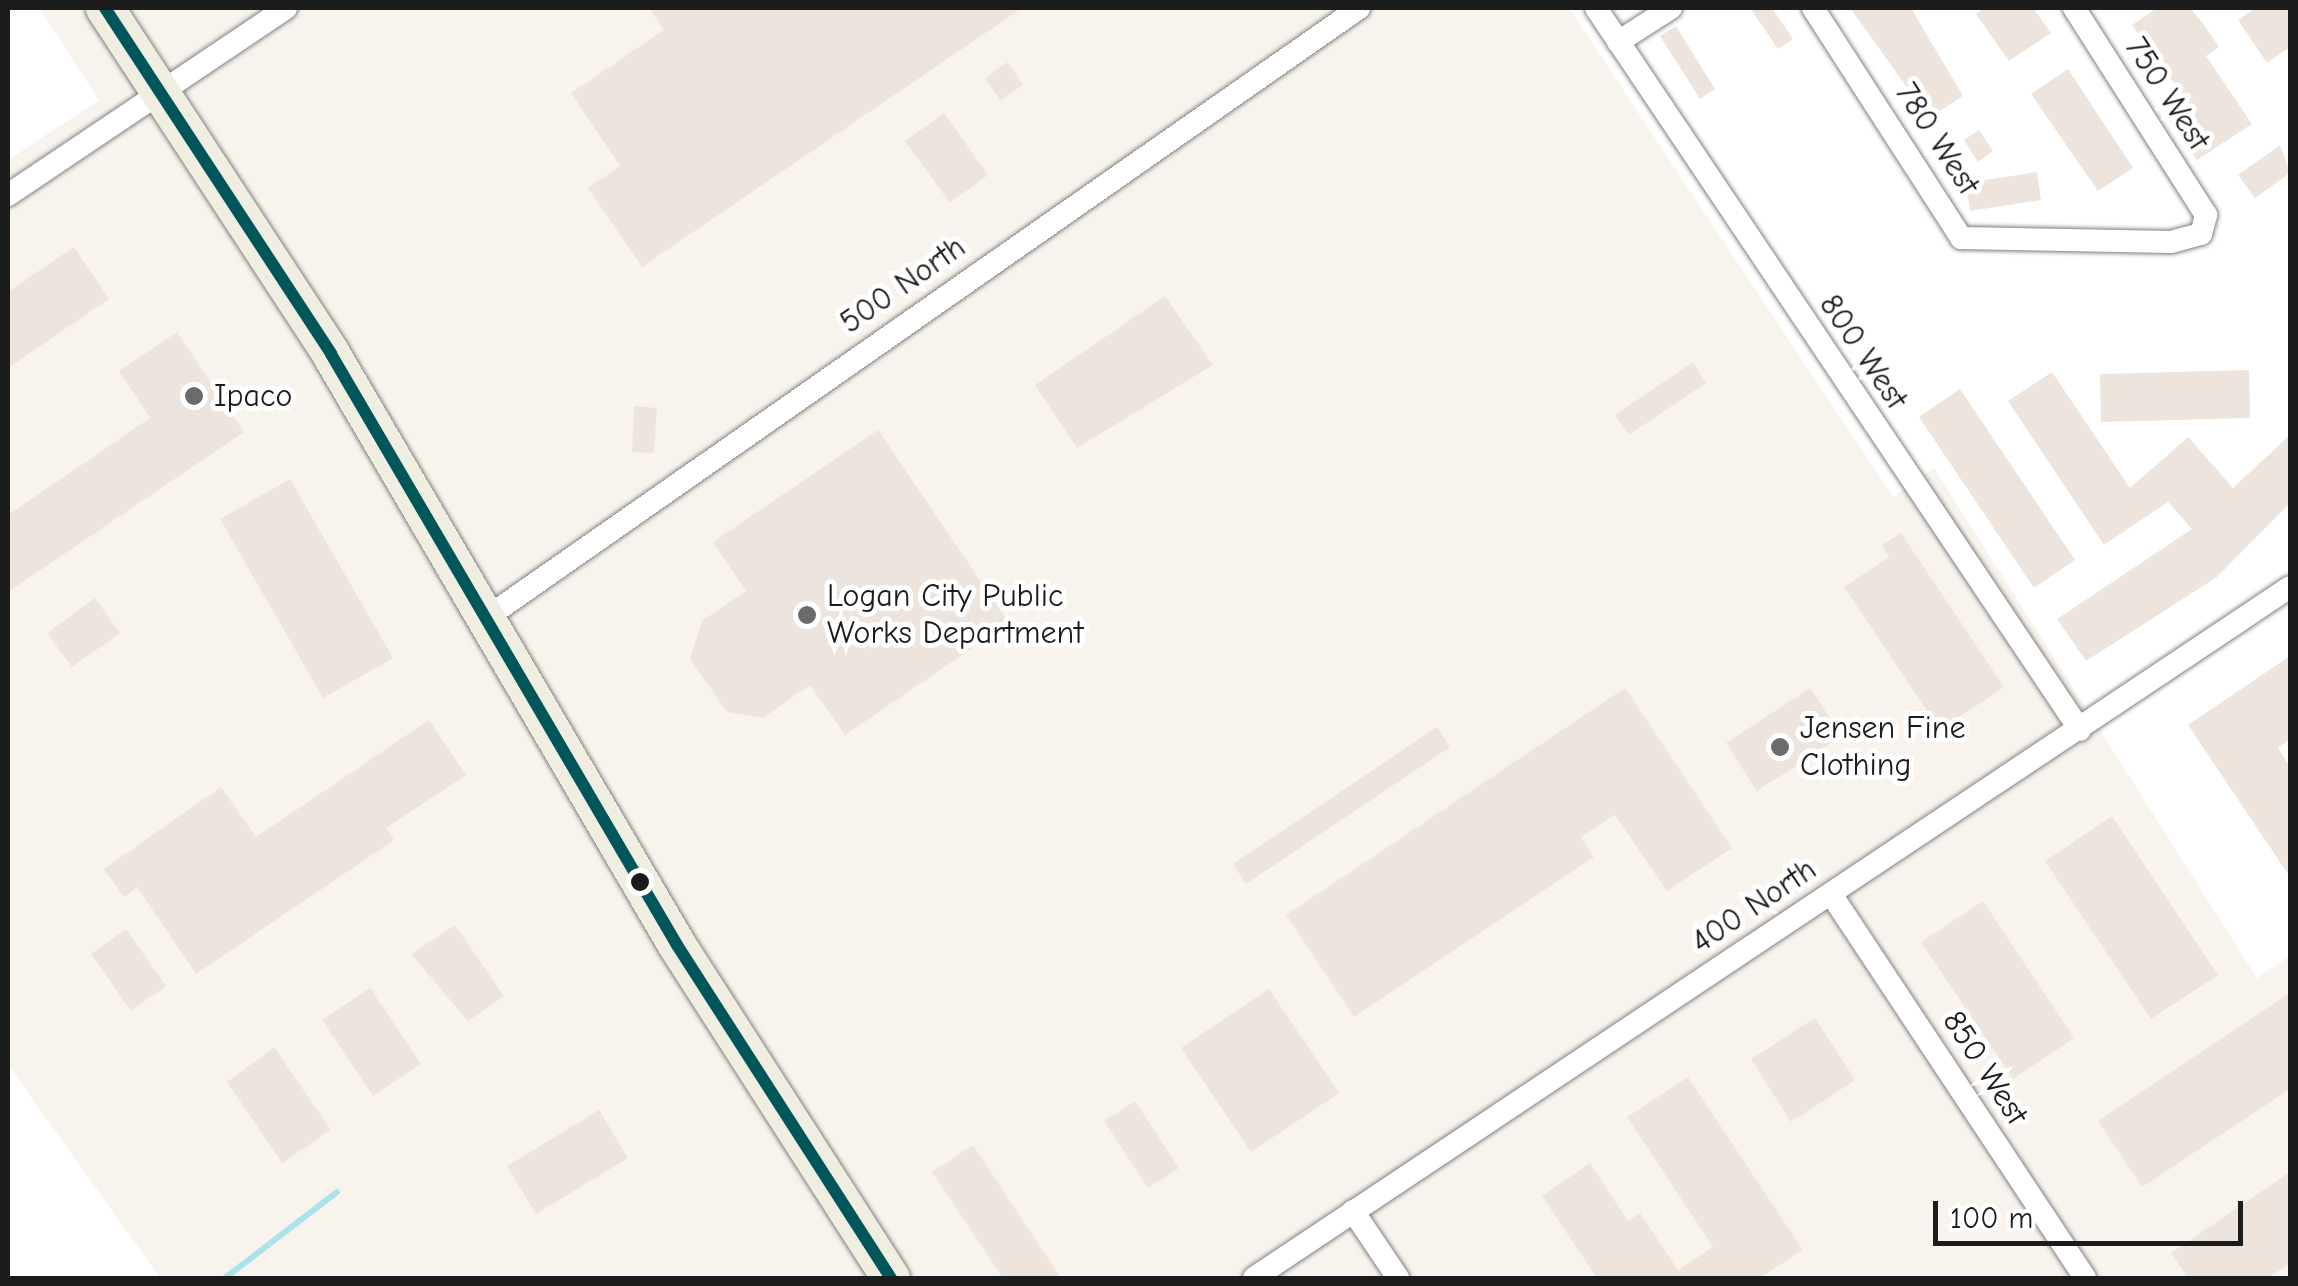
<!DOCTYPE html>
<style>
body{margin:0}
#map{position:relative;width:2298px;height:1286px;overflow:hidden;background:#fff;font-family:"Comic Neue",sans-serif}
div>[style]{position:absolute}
.built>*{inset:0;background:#f9f3ed}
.stream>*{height:6px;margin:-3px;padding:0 3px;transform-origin:3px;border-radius:3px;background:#aae3e9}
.building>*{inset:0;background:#ede5dd}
.roads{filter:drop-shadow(0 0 2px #828282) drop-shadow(0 0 2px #828282)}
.street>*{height:22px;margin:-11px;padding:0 11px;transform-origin:11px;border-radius:11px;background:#fff}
.primary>*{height:38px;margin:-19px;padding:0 19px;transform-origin:19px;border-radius:19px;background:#f0ede1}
.bus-1>*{height:12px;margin:-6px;padding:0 6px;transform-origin:6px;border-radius:6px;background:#015659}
.dots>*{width:28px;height:28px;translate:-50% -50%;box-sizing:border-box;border:5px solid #fff;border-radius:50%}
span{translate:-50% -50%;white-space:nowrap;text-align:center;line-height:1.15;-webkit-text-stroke:10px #fff;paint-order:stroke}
.street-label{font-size:32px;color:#1c1c1c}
.poi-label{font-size:32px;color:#1c1c1c}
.left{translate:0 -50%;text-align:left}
.frame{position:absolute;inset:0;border:10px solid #1c1c1c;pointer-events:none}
.scale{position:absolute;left:1933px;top:1201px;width:310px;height:45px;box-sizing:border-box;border:5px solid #1c1c1c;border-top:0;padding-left:12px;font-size:30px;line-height:35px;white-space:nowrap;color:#1c1c1c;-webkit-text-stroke:8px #fff;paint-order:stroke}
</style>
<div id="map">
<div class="built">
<div style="clip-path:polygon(39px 8px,1569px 8px,1893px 497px,1934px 468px,2257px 978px,2290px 956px,2290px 1278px,160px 1278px,8px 1065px,8px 160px,99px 100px)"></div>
</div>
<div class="stream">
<div style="left:225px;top:1278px;width:141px;rotate:-37.5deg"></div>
</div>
<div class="building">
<div style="clip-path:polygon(649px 8px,1022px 8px,642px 267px,588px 188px,620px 166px,571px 93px,664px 30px)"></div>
<div style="clip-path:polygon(1750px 8px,1772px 8px,1793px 39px,1778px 49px)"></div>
<div style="clip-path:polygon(1850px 8px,1911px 8px,1963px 96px,1929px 118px)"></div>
<div style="clip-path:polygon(1984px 8px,2033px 8px,2051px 33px,2009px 61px,1976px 14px)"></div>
<div style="clip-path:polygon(2157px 8px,2190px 8px,2202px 22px,2219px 47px,2206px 56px,2252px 124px,2197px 160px,2168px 118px,2189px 104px,2132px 25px)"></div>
<div style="clip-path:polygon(2256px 8px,2290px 8px,2290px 47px,2267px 63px,2238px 20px)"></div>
<div style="clip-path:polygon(1676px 26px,1715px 89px,1700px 99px,1660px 36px)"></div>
<div style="clip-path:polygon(1008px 62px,1023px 85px,1000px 100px,985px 78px)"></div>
<div style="clip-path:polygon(2068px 69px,2133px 168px,2098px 191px,2031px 94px)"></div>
<div style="clip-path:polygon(944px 113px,988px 175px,950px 203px,905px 141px)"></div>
<div style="clip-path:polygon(1979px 130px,1993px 151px,1978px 162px,1964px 140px)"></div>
<div style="clip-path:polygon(2280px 145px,2290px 173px,2255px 198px,2238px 175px)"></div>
<div style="clip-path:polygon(2037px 172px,2041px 200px,1970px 211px,1966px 183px)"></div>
<div style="clip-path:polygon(74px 247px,109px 299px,8px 368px,8px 292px)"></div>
<div style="clip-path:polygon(1165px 296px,1213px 365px,1077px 448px,1035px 385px)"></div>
<div style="clip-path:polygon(177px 332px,244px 432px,8px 592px,8px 515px,150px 418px,119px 371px)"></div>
<div style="clip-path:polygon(1693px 362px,1706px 383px,1629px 435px,1615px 415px)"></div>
<div style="clip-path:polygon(2249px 370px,2250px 418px,2101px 422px,2100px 374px)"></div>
<div style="clip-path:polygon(2052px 372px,2130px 488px,2188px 437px,2233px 488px,2290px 435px,2290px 503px,2217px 577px,2086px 661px,2057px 619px,2192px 529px,2168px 502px,2104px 545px,2008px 401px)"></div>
<div style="clip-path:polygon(1960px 389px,2075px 560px,2034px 588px,1919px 417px)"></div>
<div style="clip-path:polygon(634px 406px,657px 408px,654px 453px,632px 452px)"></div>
<div style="clip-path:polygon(878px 430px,1009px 623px,845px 735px,810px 685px,763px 718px,727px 712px,690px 659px,702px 621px,746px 591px,713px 542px)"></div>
<div style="clip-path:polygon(290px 479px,393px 658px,323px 698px,220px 519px)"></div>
<div style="clip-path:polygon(1901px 533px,2004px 687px,1940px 730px,1844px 587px,1889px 557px,1882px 545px)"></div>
<div style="clip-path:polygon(95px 598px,120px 633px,72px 667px,47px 633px)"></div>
<div style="clip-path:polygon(2290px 656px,2290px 739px,2278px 748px,2290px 767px,2290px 877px,2188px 725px)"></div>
<div style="clip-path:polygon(1625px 688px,1732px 848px,1667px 891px,1615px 815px,1581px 837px,1594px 857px,1354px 1017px,1286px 915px)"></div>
<div style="clip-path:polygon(1810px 688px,1842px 736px,1757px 791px,1726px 743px)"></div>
<div style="clip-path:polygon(429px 720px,466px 775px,386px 828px,394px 840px,196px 974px,137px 887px,124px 897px,104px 869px,221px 787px,256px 837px)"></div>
<div style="clip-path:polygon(1437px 727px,1450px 747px,1246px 884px,1233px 864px)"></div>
<div style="clip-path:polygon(2112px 816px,2218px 975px,2151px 1019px,2045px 861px)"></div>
<div style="clip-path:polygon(1983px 901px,2074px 1038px,2013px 1079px,1921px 942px)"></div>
<div style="clip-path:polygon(455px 925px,504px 996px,468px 1021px,411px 954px)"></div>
<div style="clip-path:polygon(126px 929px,166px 986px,131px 1011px,91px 954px)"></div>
<div style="clip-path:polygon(370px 988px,421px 1064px,373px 1096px,322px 1020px)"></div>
<div style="clip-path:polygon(1269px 989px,1339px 1093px,1251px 1152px,1181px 1048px)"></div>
<div style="clip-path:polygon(2290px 993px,2290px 1089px,2142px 1187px,2098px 1121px)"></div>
<div style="clip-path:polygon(1815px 1018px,1855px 1080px,1791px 1122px,1751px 1059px)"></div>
<div style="clip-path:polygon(274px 1047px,331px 1130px,282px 1163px,227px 1082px)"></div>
<div style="clip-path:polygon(1688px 1077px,1803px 1250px,1760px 1278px,1597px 1278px,1542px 1196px,1590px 1163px,1628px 1221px,1640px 1213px,1678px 1270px,1713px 1247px,1627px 1117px)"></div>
<div style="clip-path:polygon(1135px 1101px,1179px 1168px,1148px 1188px,1104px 1121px)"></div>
<div style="clip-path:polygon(599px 1110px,628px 1158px,536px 1214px,507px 1166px)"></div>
<div style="clip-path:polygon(973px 1145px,1061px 1278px,1003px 1278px,932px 1172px)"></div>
<div style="clip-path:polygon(2290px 1172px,2290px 1263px,2268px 1278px,2188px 1278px,2171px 1253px)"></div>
</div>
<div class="roads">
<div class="street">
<div style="left:1596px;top:8px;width:869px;rotate:56.16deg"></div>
<div style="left:1813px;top:8px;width:274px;rotate:57.2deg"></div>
<div style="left:1961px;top:238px;width:210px;rotate:1.1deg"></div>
<div style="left:2171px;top:242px;width:31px;rotate:-15deg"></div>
<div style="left:2201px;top:234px;width:20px;rotate:-75deg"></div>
<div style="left:2206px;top:215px;width:246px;rotate:-122.5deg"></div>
<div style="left:1618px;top:42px;width:63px;rotate:-32.7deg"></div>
<div style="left:8px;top:195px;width:335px;rotate:-33.9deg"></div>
<div style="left:486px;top:618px;width:1065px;rotate:-34.94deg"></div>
<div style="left:1831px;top:894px;width:460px;rotate:56.5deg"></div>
<div style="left:1353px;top:1211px;width:81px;rotate:56.1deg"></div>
<div style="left:1254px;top:1278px;width:1245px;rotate:-33.7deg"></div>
</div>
<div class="primary">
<div style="left:105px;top:8px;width:413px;rotate:56.8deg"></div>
<div style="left:331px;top:354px;width:685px;rotate:59.65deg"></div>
<div style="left:677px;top:945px;width:396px;rotate:57.3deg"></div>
</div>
</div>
<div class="bus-1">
<div style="left:105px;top:8px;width:413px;rotate:56.8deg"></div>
<div style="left:331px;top:354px;width:685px;rotate:59.65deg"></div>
<div style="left:677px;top:945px;width:396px;rotate:57.3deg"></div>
</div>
<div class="dots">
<div style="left:194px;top:396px;background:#6b6b6b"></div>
<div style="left:807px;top:615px;background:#6b6b6b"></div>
<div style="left:1780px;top:747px;background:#6b6b6b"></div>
<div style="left:640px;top:882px;background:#1c1c1c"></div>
</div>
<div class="street-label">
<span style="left:2167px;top:94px;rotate:57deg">750 West</span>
<span style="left:1937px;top:139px;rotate:57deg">780 West</span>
<span style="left:903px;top:285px;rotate:-35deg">500 North</span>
<span style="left:1863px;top:352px;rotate:56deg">800 West</span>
<span style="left:1754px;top:906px;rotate:-34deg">400 North</span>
<span style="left:1985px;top:1068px;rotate:57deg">850 West</span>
</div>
<div class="poi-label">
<span class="left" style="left:214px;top:396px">Ipaco</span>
<span class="left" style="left:827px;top:615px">Logan City Public<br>Works Department</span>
<span class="left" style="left:1800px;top:747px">Jensen Fine<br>Clothing</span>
</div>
<div class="frame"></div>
<div class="scale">100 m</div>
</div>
